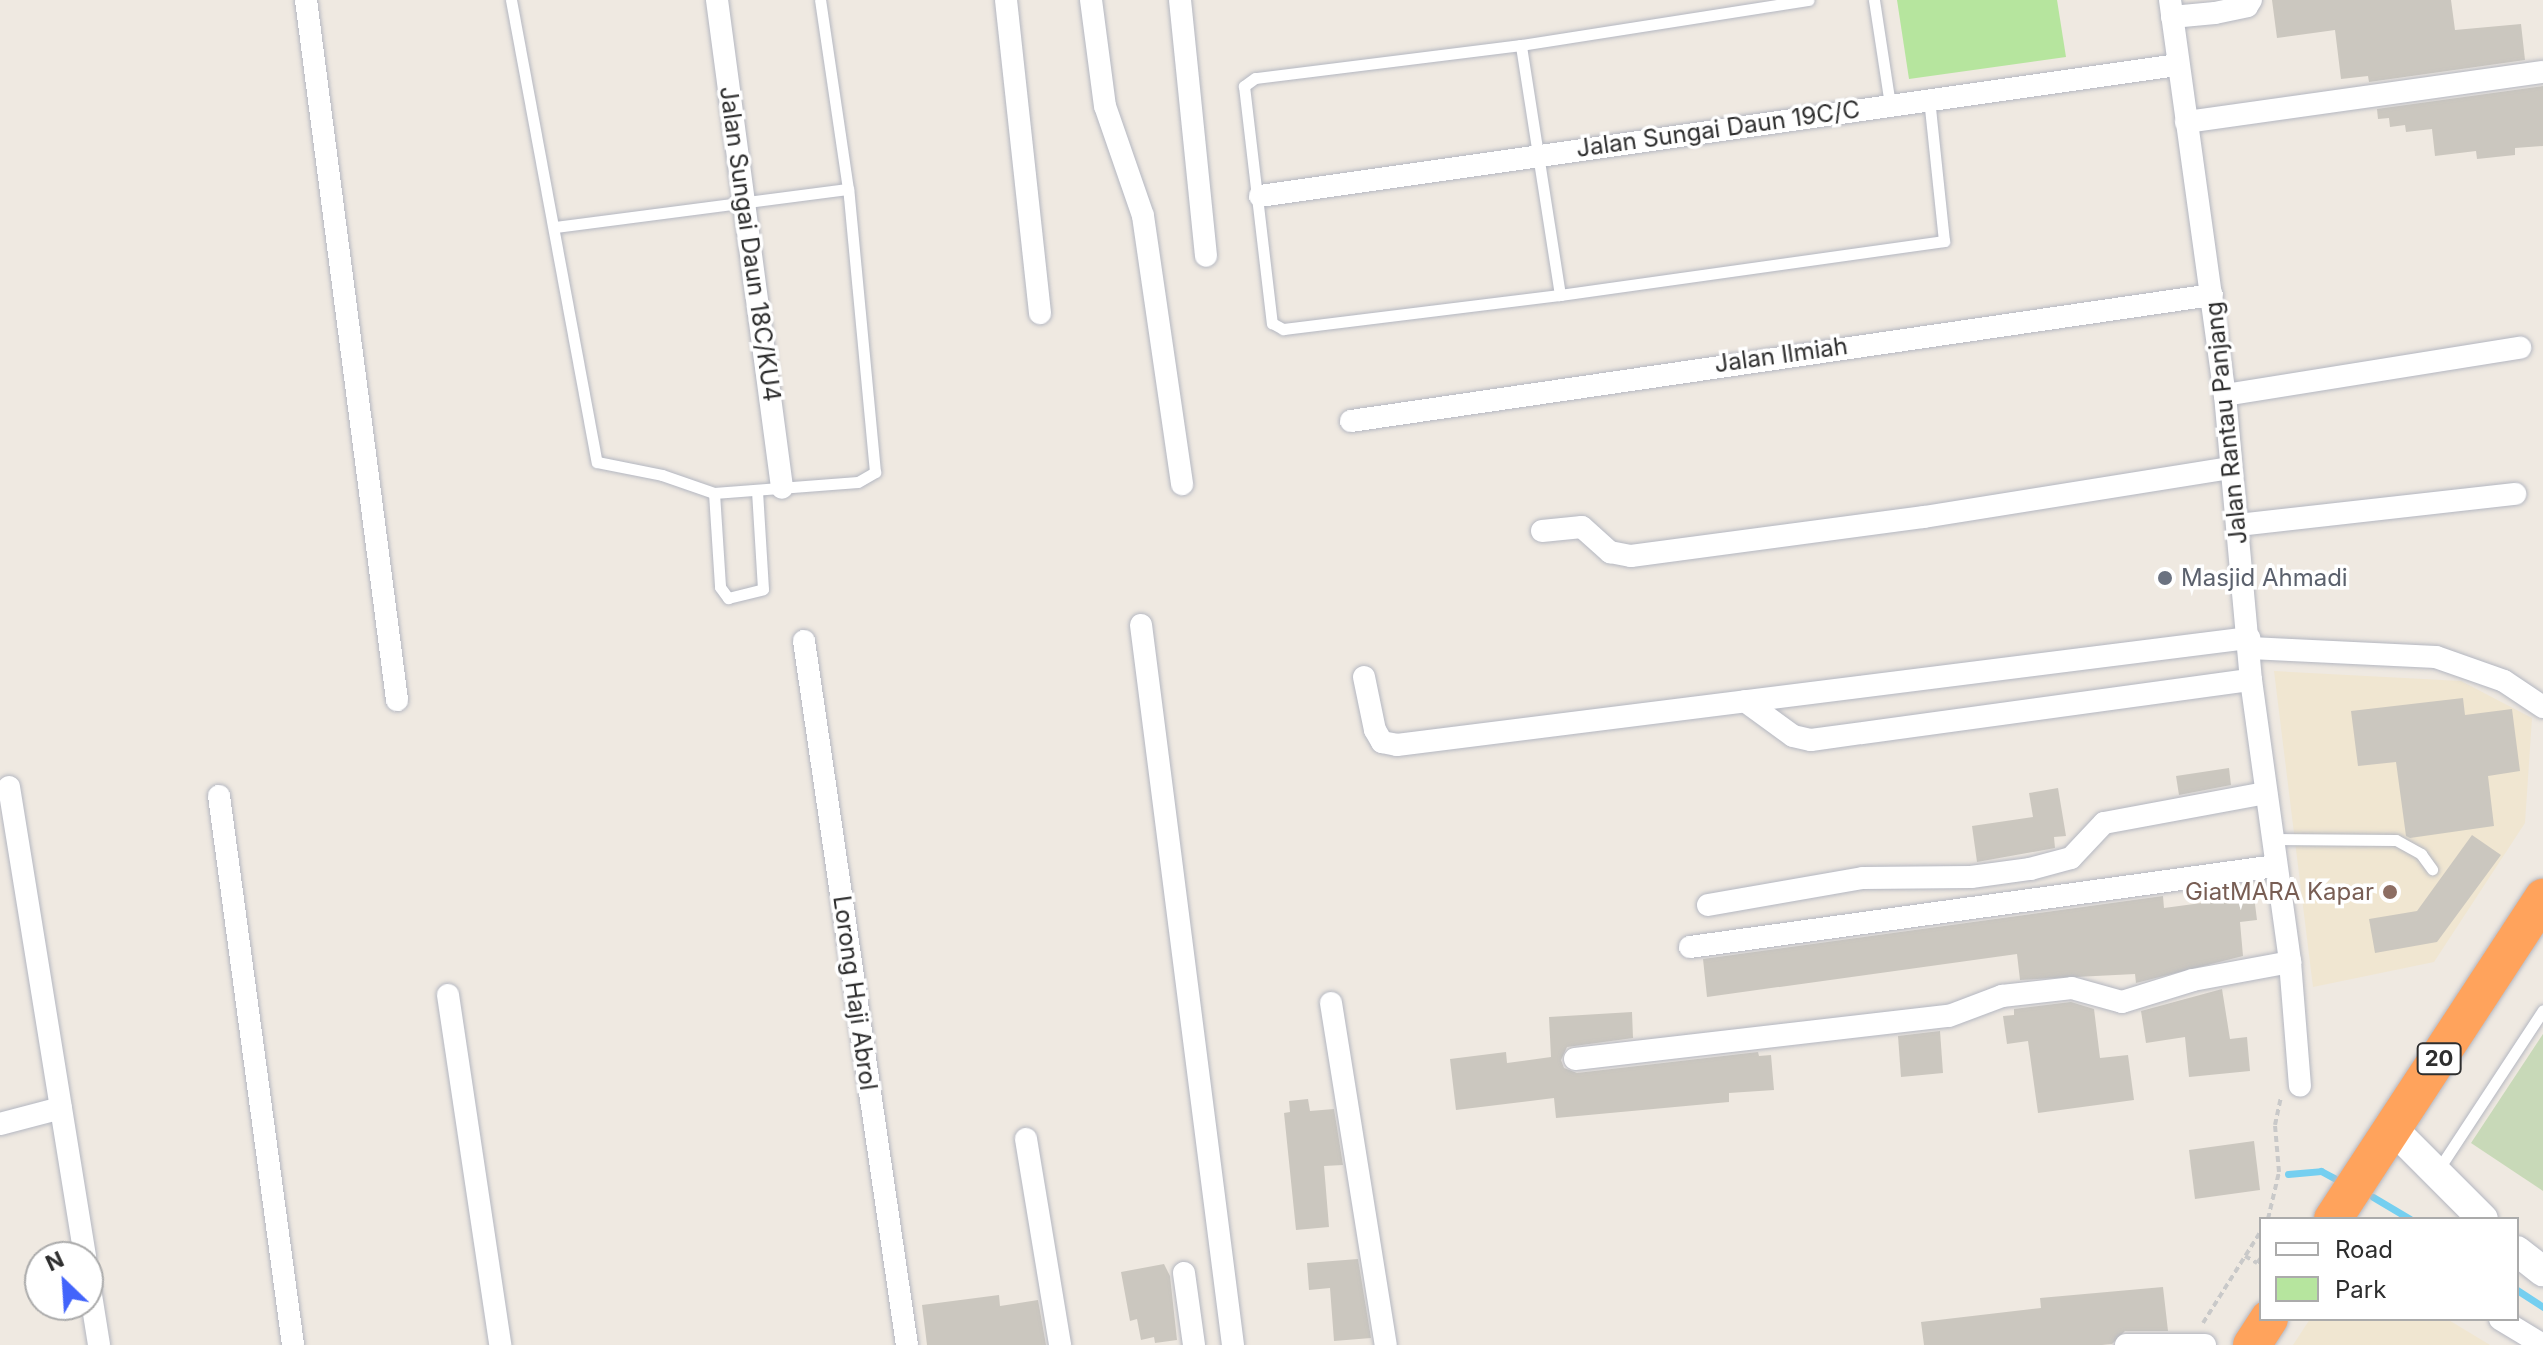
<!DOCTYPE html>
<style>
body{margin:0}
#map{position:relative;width:2543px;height:1345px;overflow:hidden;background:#efe9e1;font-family:Inter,sans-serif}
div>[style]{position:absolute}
.education>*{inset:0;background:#f0e6d1}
.green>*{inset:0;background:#b6e59e}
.cemetery>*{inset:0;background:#c8d9b8}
.stream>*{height:7px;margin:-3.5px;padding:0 3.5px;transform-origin:3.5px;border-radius:3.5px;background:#75cff0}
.building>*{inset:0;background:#cbc7bf}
.path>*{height:4px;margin-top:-2px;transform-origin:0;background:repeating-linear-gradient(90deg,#c9c9c9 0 6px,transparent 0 10px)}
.roads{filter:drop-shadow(0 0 2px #b4b7c1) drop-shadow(0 0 2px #b4b7c1)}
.lane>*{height:11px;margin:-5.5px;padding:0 5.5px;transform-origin:5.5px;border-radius:5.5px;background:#fff}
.street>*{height:22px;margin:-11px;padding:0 11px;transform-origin:11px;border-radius:11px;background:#fff}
.secondary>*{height:30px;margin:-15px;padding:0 15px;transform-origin:15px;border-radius:15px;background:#fff}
.highway>*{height:38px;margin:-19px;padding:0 19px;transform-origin:19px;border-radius:19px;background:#ffa35c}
.dots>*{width:22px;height:22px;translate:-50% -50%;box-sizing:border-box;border:4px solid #fff;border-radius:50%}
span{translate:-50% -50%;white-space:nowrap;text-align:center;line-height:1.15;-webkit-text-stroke:7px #fff;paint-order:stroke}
.shield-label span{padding:2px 6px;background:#fff;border:2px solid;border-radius:6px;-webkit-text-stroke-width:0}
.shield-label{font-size:22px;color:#2e2e2e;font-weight:700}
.street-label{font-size:24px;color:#2e2e2e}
.worship-label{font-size:24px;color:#5b616d}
.left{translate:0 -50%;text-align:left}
.education-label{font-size:24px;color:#785e54}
.right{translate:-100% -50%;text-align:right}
.legend{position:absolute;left:2259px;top:1217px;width:260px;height:104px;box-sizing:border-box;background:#fff;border:2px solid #ababab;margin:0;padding:10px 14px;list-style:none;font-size:24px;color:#2e2e2e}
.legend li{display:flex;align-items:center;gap:16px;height:40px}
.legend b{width:40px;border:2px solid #ababab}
.north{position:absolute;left:24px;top:1241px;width:80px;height:80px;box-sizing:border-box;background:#fff;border:2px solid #ababab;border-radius:50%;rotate:335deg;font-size:22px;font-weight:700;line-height:32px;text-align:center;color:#2e2e2e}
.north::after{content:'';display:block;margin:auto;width:28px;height:36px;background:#4264fb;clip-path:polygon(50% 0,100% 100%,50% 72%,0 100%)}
</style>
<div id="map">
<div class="education">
<div style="clip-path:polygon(2274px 671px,2461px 681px,2532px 718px,2525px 823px,2434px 962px,2313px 987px)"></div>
<div style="clip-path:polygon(2310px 1319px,2447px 1319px,2490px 1345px,2293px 1345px)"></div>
</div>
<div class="green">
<div style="clip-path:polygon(1897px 0,2057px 0,2066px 57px,1909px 79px)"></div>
</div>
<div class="cemetery">
<div style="clip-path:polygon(2543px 1034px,2543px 1191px,2471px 1143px)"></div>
</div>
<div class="stream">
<div style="left:2288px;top:1174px;width:33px;rotate:-5deg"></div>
<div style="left:2321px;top:1171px;width:15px;rotate:28deg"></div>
<div style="left:2373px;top:1197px;width:43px;rotate:30.7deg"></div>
<div style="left:2517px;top:1290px;width:31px;rotate:33deg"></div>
</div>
<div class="building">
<div style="clip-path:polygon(2272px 0,2451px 0,2455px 30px,2521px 24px,2525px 60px,2369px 82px,2368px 76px,2341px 79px,2335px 30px,2277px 38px)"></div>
<div style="clip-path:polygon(2543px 86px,2543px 146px,2515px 148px,2515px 155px,2477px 159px,2476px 151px,2435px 156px,2432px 129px,2406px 132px,2405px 125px,2390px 127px,2389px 118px,2378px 119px,2377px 109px)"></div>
<div style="clip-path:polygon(2463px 698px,2465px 715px,2512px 709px,2520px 771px,2488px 776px,2494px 826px,2410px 838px,2406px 836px,2396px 762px,2358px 766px,2351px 711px)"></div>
<div style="clip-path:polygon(2229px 768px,2231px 785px,2179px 795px,2176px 776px)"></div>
<div style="clip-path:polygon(2058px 788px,2066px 836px,2054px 837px,2055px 848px,1977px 862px,1972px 826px,2033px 817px,2029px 793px)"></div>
<div style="clip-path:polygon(2472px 835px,2501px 855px,2437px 942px,2375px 953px,2369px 919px,2417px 911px)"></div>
<div style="clip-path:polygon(2163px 896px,2164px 908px,2254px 896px,2257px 920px,2240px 922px,2243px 956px,2136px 983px,2135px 974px,2020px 980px,2017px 954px,1707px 997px,1703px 959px)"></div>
<div style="clip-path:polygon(2222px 989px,2230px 1039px,2247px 1037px,2250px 1071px,2189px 1077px,2185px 1037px,2146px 1043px,2141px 1011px)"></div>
<div style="clip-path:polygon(2071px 1002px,2094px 1009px,2100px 1058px,2128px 1055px,2134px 1100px,2038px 1113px,2028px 1041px,2007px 1044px,2003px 1016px,2014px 1015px,2014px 1009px)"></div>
<div style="clip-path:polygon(1632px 1012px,1633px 1038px,1567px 1047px,1561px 1060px,1564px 1068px,1577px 1073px,1758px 1052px,1759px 1056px,1771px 1055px,1774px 1090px,1729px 1093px,1729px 1102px,1556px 1118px,1554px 1098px,1456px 1110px,1450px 1059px,1506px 1052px,1507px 1063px,1551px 1057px,1549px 1017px)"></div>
<div style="clip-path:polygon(1940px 1031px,1943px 1073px,1901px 1077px,1898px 1036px)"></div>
<div style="clip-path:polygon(1308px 1099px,1310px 1111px,1334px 1109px,1343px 1165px,1324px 1166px,1329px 1227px,1296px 1230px,1284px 1113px,1290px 1112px,1289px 1101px)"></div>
<div style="clip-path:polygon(2254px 1141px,2260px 1190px,2195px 1199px,2189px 1150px)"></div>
<div style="clip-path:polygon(1358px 1259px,1371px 1338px,1334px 1341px,1330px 1288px,1309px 1290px,1307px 1263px)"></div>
<div style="clip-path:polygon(1164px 1264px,1170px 1276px,1177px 1340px,1155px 1343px,1154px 1337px,1141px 1340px,1137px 1319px,1130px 1321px,1121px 1272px)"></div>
<div style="clip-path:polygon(2163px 1287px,2168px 1331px,2125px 1331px,2112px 1344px,2102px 1345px,1924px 1345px,1921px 1322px,2041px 1308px,2040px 1298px)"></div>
<div style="clip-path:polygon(999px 1295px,1000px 1306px,1038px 1300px,1046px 1345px,927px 1345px,922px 1305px)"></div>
</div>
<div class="path">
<div style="left:2268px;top:1219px;width:48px;rotate:-76.8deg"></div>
<div style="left:2279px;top:1172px;width:47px;rotate:-94.9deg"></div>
<div style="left:2275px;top:1125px;width:29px;rotate:-78deg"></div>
<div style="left:2245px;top:1256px;width:14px;rotate:30deg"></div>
<div style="left:2257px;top:1263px;width:6px;rotate:-51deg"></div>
<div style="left:2203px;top:1323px;width:109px;rotate:-57.8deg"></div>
</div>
<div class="roads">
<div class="lane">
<div style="left:511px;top:0;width:470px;rotate:79.5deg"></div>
<div style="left:597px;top:462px;width:66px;rotate:11.3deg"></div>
<div style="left:662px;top:475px;width:55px;rotate:19.1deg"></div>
<div style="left:714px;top:493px;width:144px;rotate:-4.4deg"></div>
<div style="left:858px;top:482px;width:20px;rotate:-30deg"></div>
<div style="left:875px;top:472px;width:284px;rotate:-95.4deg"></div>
<div style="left:1874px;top:0;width:106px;rotate:81.3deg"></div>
<div style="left:1521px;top:45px;width:291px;rotate:-8.9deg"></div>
<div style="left:555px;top:227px;width:295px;rotate:-7.4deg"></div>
<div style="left:848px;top:189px;width:191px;rotate:-98.4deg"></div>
<div style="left:1560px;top:295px;width:253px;rotate:-98.9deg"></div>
<div style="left:1521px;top:45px;width:268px;rotate:172.9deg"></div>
<div style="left:1255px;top:78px;width:14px;rotate:144deg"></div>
<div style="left:1244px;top:86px;width:239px;rotate:83.3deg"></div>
<div style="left:1272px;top:323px;width:13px;rotate:29deg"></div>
<div style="left:1283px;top:329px;width:279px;rotate:-7deg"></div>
<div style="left:1560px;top:295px;width:388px;rotate:-8deg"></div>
<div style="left:1944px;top:241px;width:143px;rotate:-96deg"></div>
<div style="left:714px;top:493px;width:94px;rotate:86.3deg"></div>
<div style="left:720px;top:587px;width:14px;rotate:54deg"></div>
<div style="left:728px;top:598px;width:36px;rotate:-14deg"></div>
<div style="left:763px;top:589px;width:99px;rotate:-93.5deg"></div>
<div style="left:2272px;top:839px;width:124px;rotate:0.5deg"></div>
<div style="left:2396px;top:840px;width:29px;rotate:29deg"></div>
<div style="left:2421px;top:854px;width:19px;rotate:54deg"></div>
<div style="left:2438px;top:1170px;width:191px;rotate:-56.7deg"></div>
</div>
<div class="street">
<div style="left:306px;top:0;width:706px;rotate:82.59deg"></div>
<div style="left:717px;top:0;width:492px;rotate:82.4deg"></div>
<div style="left:1006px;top:0;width:315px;rotate:83.8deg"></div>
<div style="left:1091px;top:0;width:107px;rotate:82.5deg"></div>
<div style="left:1105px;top:106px;width:116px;rotate:70.9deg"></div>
<div style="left:1143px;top:216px;width:271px;rotate:81.7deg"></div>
<div style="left:1180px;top:0;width:257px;rotate:84.2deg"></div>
<div style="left:2170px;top:0;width:399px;rotate:82.1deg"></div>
<div style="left:2225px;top:395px;width:286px;rotate:84.8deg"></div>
<div style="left:2251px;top:680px;width:285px;rotate:82.1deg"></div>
<div style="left:2290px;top:962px;width:124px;rotate:85.4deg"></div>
<div style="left:2172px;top:17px;width:43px;rotate:-5.3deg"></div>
<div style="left:2215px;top:13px;width:33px;rotate:-12deg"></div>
<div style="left:2247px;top:6px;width:7px;rotate:-56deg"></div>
<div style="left:2186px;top:122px;width:360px;rotate:-8deg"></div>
<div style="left:1260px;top:196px;width:926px;rotate:-8.13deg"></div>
<div style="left:2225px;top:395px;width:299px;rotate:-9.1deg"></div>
<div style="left:1351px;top:421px;width:870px;rotate:-8.33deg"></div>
<div style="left:2238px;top:525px;width:279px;rotate:-6.4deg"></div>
<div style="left:1542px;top:531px;width:40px;rotate:-5.7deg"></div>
<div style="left:1582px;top:527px;width:38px;rotate:42deg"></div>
<div style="left:1610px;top:552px;width:21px;rotate:11deg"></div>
<div style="left:1631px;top:556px;width:296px;rotate:-7.6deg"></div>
<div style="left:1924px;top:517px;width:309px;rotate:-9.1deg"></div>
<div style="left:1141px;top:625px;width:726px;rotate:82.72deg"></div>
<div style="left:804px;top:641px;width:711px;rotate:81.68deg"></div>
<div style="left:2250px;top:648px;width:186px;rotate:2.8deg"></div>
<div style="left:2436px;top:657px;width:72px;rotate:19.4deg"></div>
<div style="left:2504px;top:681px;width:47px;rotate:33.7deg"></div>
<div style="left:1364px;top:677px;width:54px;rotate:78.3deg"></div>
<div style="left:1375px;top:730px;width:14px;rotate:60deg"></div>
<div style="left:1382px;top:742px;width:15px;rotate:11deg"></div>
<div style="left:1397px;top:745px;width:859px;rotate:-7.16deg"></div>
<div style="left:1745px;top:701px;width:59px;rotate:36.1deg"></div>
<div style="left:1793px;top:736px;width:18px;rotate:13deg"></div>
<div style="left:1811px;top:740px;width:444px;rotate:-7.8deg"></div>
<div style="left:9px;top:787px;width:476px;rotate:80.8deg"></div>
<div style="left:219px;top:796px;width:554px;rotate:82.32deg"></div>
<div style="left:1708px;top:905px;width:157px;rotate:-9.9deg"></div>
<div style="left:1863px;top:878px;width:108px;rotate:-0.5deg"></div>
<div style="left:1971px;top:877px;width:60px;rotate:-7.7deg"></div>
<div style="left:2030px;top:869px;width:42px;rotate:-15deg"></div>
<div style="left:2071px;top:858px;width:48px;rotate:-46.7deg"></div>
<div style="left:2104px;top:823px;width:165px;rotate:-10.5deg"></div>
<div style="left:1690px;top:947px;width:591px;rotate:-7.88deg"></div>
<div style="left:448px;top:995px;width:354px;rotate:81.5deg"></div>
<div style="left:1331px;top:1003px;width:346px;rotate:80.9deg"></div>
<div style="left:1575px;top:1059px;width:376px;rotate:-6.6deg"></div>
<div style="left:1949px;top:1016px;width:57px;rotate:-20.7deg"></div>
<div style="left:2002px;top:996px;width:70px;rotate:-6.5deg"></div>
<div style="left:2072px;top:988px;width:52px;rotate:15.6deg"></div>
<div style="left:2122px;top:1002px;width:74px;rotate:-17.2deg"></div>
<div style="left:2193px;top:980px;width:99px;rotate:-10.5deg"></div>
<div style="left:0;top:1124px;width:63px;rotate:-14.7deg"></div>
<div style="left:1026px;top:1139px;width:209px;rotate:80.6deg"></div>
<div style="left:1184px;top:1273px;width:73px;rotate:82.1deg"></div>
<div style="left:88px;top:1276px;width:70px;rotate:80.9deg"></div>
<div style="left:2500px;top:1319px;width:50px;rotate:31.2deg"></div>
<div style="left:2126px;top:1345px;width:79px"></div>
</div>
<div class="secondary">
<div style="left:2393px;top:1129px;width:127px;rotate:45deg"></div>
<div style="left:2517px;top:1251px;width:33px;rotate:38deg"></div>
</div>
<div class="highway">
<div style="left:2333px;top:1219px;width:384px;rotate:-56.8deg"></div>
<div style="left:2252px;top:1345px;width:31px;rotate:-57deg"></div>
</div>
</div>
<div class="dots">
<div style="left:2165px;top:578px;background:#6b7280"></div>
<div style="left:2390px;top:892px;background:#8d6e63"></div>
</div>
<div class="shield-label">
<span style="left:2439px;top:1059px">20</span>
</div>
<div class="street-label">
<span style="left:1718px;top:129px;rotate:-8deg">Jalan Sungai Daun 19C/C</span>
<span style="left:750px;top:244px;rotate:82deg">Jalan Sungai Daun 18C/KU4</span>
<span style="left:1781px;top:355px;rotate:-8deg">Jalan Ilmiah</span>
<span style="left:2226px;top:423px;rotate:-96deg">Jalan Rantau Panjang</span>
<span style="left:855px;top:993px;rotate:82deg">Lorong Haji Abrol</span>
</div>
<div class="worship-label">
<span class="left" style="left:2181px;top:578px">Masjid Ahmadi</span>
</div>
<div class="education-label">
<span class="right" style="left:2374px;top:892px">GiatMARA Kapar</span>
</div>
<ul class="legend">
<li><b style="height:10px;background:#fff"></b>Road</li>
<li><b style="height:22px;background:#b6e59e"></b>Park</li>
</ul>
<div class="north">N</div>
</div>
